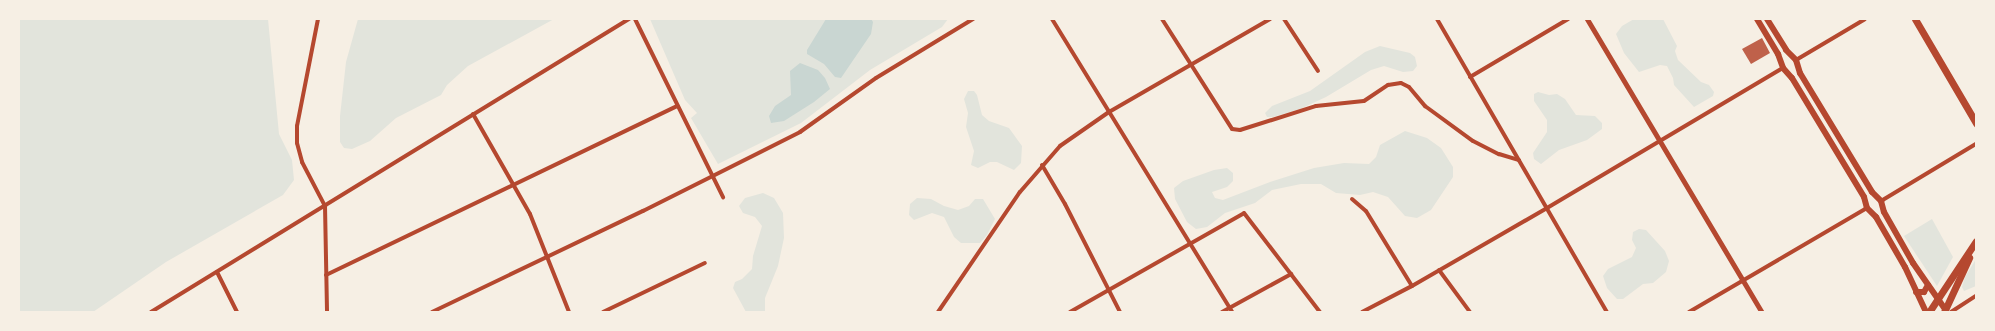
<!DOCTYPE html>
<style>
body{margin:0}
#map{position:relative;width:1995px;height:331px;overflow:hidden;background:#f6efe4;font-family:"Alegreya Sans",sans-serif}
div>[style]{position:absolute}
.green>*{inset:0;background:#e2e4dc}
.water>*{inset:0;background:#c9d6d2}
.building>*{inset:0;background:#bf614a}
.minor>*{height:4px;margin:-2px;padding:0 2px;transform-origin:2px;border-radius:2px;background:#b5482f}
.tertiary>*{height:5px;margin:-2.5px;padding:0 2.5px;transform-origin:2.5px;border-radius:2.5px;background:#b5482f}
.secondary>*{height:6px;margin:-3px;padding:0 3px;transform-origin:3px;border-radius:3px;background:#b5482f}
.primary>*{height:7px;margin:-3.5px;padding:0 3.5px;transform-origin:3.5px;border-radius:3.5px;background:#b5482f}
span{translate:-50% -50%;white-space:nowrap;text-align:center;line-height:1.15;-webkit-text-stroke:3px #f6efe4;paint-order:stroke}
.frame{position:absolute;inset:0;border:20px solid #f6efe4;pointer-events:none}
</style>
<div id="map">
<div class="green">
<div style="clip-path:polygon(19px 19px,268px 19px,279px 134px,292px 160px,294px 180px,283px 195px,166px 262px,93px 312px,19px 312px)"></div>
<div style="clip-path:polygon(358px 19px,554px 19px,468px 66px,447px 85px,441px 95px,396px 118px,370px 141px,352px 149px,344px 148px,340px 142px,340px 116px,346px 62px)"></div>
<div style="clip-path:polygon(650px 19px,948px 19px,942px 27px,870px 70px,801px 123px,718px 164px,691px 118px,697px 113px,685px 100px)"></div>
<div style="clip-path:polygon(1634px 19px,1663px 19px,1677px 46px,1675px 51px,1678px 60px,1701px 82px,1709px 85px,1714px 92px,1713px 96px,1694px 107px,1674px 85px,1673px 78px,1667px 66px,1660px 65px,1639px 72px,1624px 53px,1616px 34px,1622px 26px)"></div>
<div style="clip-path:polygon(1380px 46px,1410px 53px,1415px 57px,1417px 66px,1413px 71px,1403px 72px,1384px 66px,1371px 70px,1326px 97px,1300px 109px,1273px 117px,1267px 117px,1265px 113px,1272px 106px,1310px 91px,1365px 52px)"></div>
<div style="clip-path:polygon(968px 91px,974px 91px,977px 95px,982px 115px,989px 121px,1009px 128px,1022px 146px,1021px 163px,1014px 170px,997px 162px,990px 162px,978px 168px,971px 165px,974px 151px,966px 127px,968px 113px,964px 99px)"></div>
<div style="clip-path:polygon(1538px 92px,1549px 95px,1557px 94px,1565px 99px,1576px 115px,1595px 116px,1602px 123px,1602px 129px,1587px 140px,1559px 150px,1541px 164px,1534px 159px,1533px 153px,1547px 132px,1547px 120px,1534px 101px,1534px 94px)"></div>
<div style="clip-path:polygon(1405px 131px,1427px 138px,1441px 148px,1453px 167px,1453px 177px,1431px 210px,1417px 218px,1405px 216px,1388px 197px,1373px 192px,1360px 195px,1336px 193px,1321px 184px,1301px 184px,1272px 190px,1255px 203px,1225px 213px,1207px 227px,1196px 229px,1187px 222px,1175px 199px,1174px 188px,1183px 181px,1214px 170px,1227px 168px,1233px 173px,1233px 181px,1227px 187px,1212px 192px,1215px 198px,1223px 200px,1270px 182px,1314px 168px,1344px 163px,1369px 164px,1376px 157px,1380px 145px)"></div>
<div style="clip-path:polygon(763px 193px,774px 198px,783px 213px,784px 238px,778px 266px,765px 298px,765px 312px,746px 312px,733px 288px,735px 282px,742px 279px,752px 269px,753px 256px,762px 226px,755px 217px,743px 213px,739px 206px,745px 198px)"></div>
<div style="clip-path:polygon(917px 198px,931px 199px,944px 206px,958px 210px,969px 206px,975px 199px,983px 199px,995px 219px,987px 235px,980px 243px,961px 243px,954px 237px,944px 217px,932px 213px,914px 220px,909px 215px,910px 204px)"></div>
<div style="clip-path:polygon(1932px 219px,1953px 257px,1937px 286px,1904px 236px)"></div>
<div style="clip-path:polygon(1639px 229px,1646px 230px,1665px 251px,1669px 261px,1666px 272px,1653px 283px,1643px 284px,1623px 299px,1617px 299px,1607px 288px,1603px 276px,1608px 269px,1632px 257px,1636px 248px,1632px 240px,1633px 232px)"></div>
<div style="clip-path:polygon(1976px 259px,1976px 286px,1964px 291px,1962px 287px,1965px 277px)"></div>
</div>
<div class="water">
<div style="clip-path:polygon(826px 19px,871px 19px,873px 22px,871px 34px,841px 78px,835px 77px,824px 64px,807px 54px,807px 50px)"></div>
<div style="clip-path:polygon(800px 63px,818px 70px,825px 78px,830px 89px,814px 102px,784px 121px,771px 123px,769px 116px,775px 106px,791px 95px,790px 71px)"></div>
</div>
<div class="building">
<div style="clip-path:polygon(1762px 38px,1770px 53px,1751px 64px,1742px 49px)"></div>
</div>
<div class="minor">
<div style="left:318px;top:19px;width:109px;rotate:101.1deg"></div>
<div style="left:297px;top:126px;width:17px;rotate:90deg"></div>
<div style="left:297px;top:143px;width:20px;rotate:75deg"></div>
<div style="left:302px;top:162px;width:50px;rotate:62.4deg"></div>
<div style="left:325px;top:206px;width:106px;rotate:88.9deg"></div>
<div style="left:635px;top:19px;width:199px;rotate:63.7deg"></div>
<div style="left:1052px;top:19px;width:344px;rotate:58.4deg"></div>
<div style="left:1162px;top:19px;width:130px;rotate:57.5deg"></div>
<div style="left:1232px;top:129px;width:8px;rotate:7deg"></div>
<div style="left:1240px;top:130px;width:80px;rotate:-17.5deg"></div>
<div style="left:1316px;top:106px;width:48px;rotate:-5.9deg"></div>
<div style="left:1364px;top:101px;width:29px;rotate:-34deg"></div>
<div style="left:1388px;top:85px;width:13px;rotate:-9deg"></div>
<div style="left:1401px;top:83px;width:9px;rotate:27deg"></div>
<div style="left:1409px;top:87px;width:25px;rotate:50deg"></div>
<div style="left:1425px;top:106px;width:59px;rotate:36.1deg"></div>
<div style="left:1473px;top:141px;width:29px;rotate:27deg"></div>
<div style="left:1499px;top:154px;width:21px;rotate:17deg"></div>
<div style="left:1284px;top:19px;width:62px;rotate:56.8deg"></div>
<div style="left:1437px;top:19px;width:339px;rotate:59.9deg"></div>
<div style="left:1796px;top:60px;width:80px;rotate:-30.7deg"></div>
<div style="left:1470px;top:77px;width:114px;rotate:-30.6deg"></div>
<div style="left:473px;top:114px;width:115px;rotate:60.3deg"></div>
<div style="left:530px;top:214px;width:105px;rotate:68.3deg"></div>
<div style="left:1042px;top:165px;width:45px;rotate:59.5deg"></div>
<div style="left:1065px;top:204px;width:121px;rotate:63deg"></div>
<div style="left:1352px;top:199px;width:18px;rotate:41deg"></div>
<div style="left:1366px;top:211px;width:88px;rotate:58.5deg"></div>
<div style="left:1881px;top:201px;width:111px;rotate:-31deg"></div>
<div style="left:1439px;top:270px;width:52px;rotate:53.6deg"></div>
<div style="left:217px;top:272px;width:45px;rotate:63.4deg"></div>
<div style="left:326px;top:275px;width:390px;rotate:-25.7deg"></div>
<div style="left:151px;top:312px;width:561px;rotate:-31.51deg"></div>
<div style="left:432px;top:312px;width:234px;rotate:-25.6deg"></div>
<div style="left:643px;top:211px;width:176px;rotate:-26.7deg"></div>
<div style="left:800px;top:132px;width:93px;rotate:-35.4deg"></div>
<div style="left:876px;top:78px;width:114px;rotate:-31.3deg"></div>
<div style="left:603px;top:312px;width:113px;rotate:-25.7deg"></div>
<div style="left:938px;top:312px;width:145px;rotate:-55.7deg"></div>
<div style="left:1020px;top:192px;width:61px;rotate:-49deg"></div>
<div style="left:1060px;top:146px;width:60px;rotate:-34.8deg"></div>
<div style="left:1109px;top:112px;width:186px;rotate:-30deg"></div>
<div style="left:1070px;top:312px;width:200px;rotate:-29.6deg"></div>
<div style="left:1244px;top:213px;width:125px;rotate:52.5deg"></div>
<div style="left:1222px;top:312px;width:79px;rotate:-28.8deg"></div>
<div style="left:1362px;top:312px;width:56px;rotate:-27.5deg"></div>
<div style="left:1412px;top:286px;width:156px;rotate:-30deg"></div>
<div style="left:1547px;top:208px;width:274px;rotate:-30.7deg"></div>
<div style="left:1689px;top:312px;width:206px;rotate:-30.3deg"></div>
<div style="left:1951px;top:312px;width:30px;rotate:-33deg"></div>
</div>
<div class="tertiary">
<div style="left:1587px;top:19px;width:341px;rotate:59.2deg"></div>
</div>
<div class="secondary">
<div style="left:1757px;top:19px;width:41px;rotate:59deg"></div>
<div style="left:1778px;top:54px;width:15px;rotate:70deg"></div>
<div style="left:1783px;top:68px;width:13px;rotate:48deg"></div>
<div style="left:1792px;top:78px;width:139px;rotate:58.8deg"></div>
<div style="left:1864px;top:197px;width:11px;rotate:75deg"></div>
<div style="left:1867px;top:208px;width:13px;rotate:45deg"></div>
<div style="left:1876px;top:217px;width:58px;rotate:59.9deg"></div>
<div style="left:1905px;top:267px;width:50px;rotate:65deg"></div>
<div style="left:1767px;top:19px;width:36px;rotate:58deg"></div>
<div style="left:1786px;top:50px;width:14px;rotate:45deg"></div>
<div style="left:1796px;top:60px;width:14px;rotate:73deg"></div>
<div style="left:1800px;top:73px;width:139px;rotate:58.8deg"></div>
<div style="left:1872px;top:192px;width:13px;rotate:45deg"></div>
<div style="left:1881px;top:201px;width:11px;rotate:75deg"></div>
<div style="left:1884px;top:212px;width:59px;rotate:60.4deg"></div>
<div style="left:1913px;top:263px;width:56px;rotate:55.2deg"></div>
<div style="left:1916px;top:292px;width:8px"></div>
<div style="left:1924px;top:292px;width:8px;rotate:-60deg"></div>
</div>
<div class="primary">
<div style="left:1915px;top:19px;width:121px;rotate:59.6deg"></div>
<div style="left:1929px;top:312px;width:85px;rotate:-56.5deg"></div>
<div style="left:1944px;top:312px;width:60px;rotate:-65.2deg"></div>
</div>
<div class="frame"></div>
</div>
